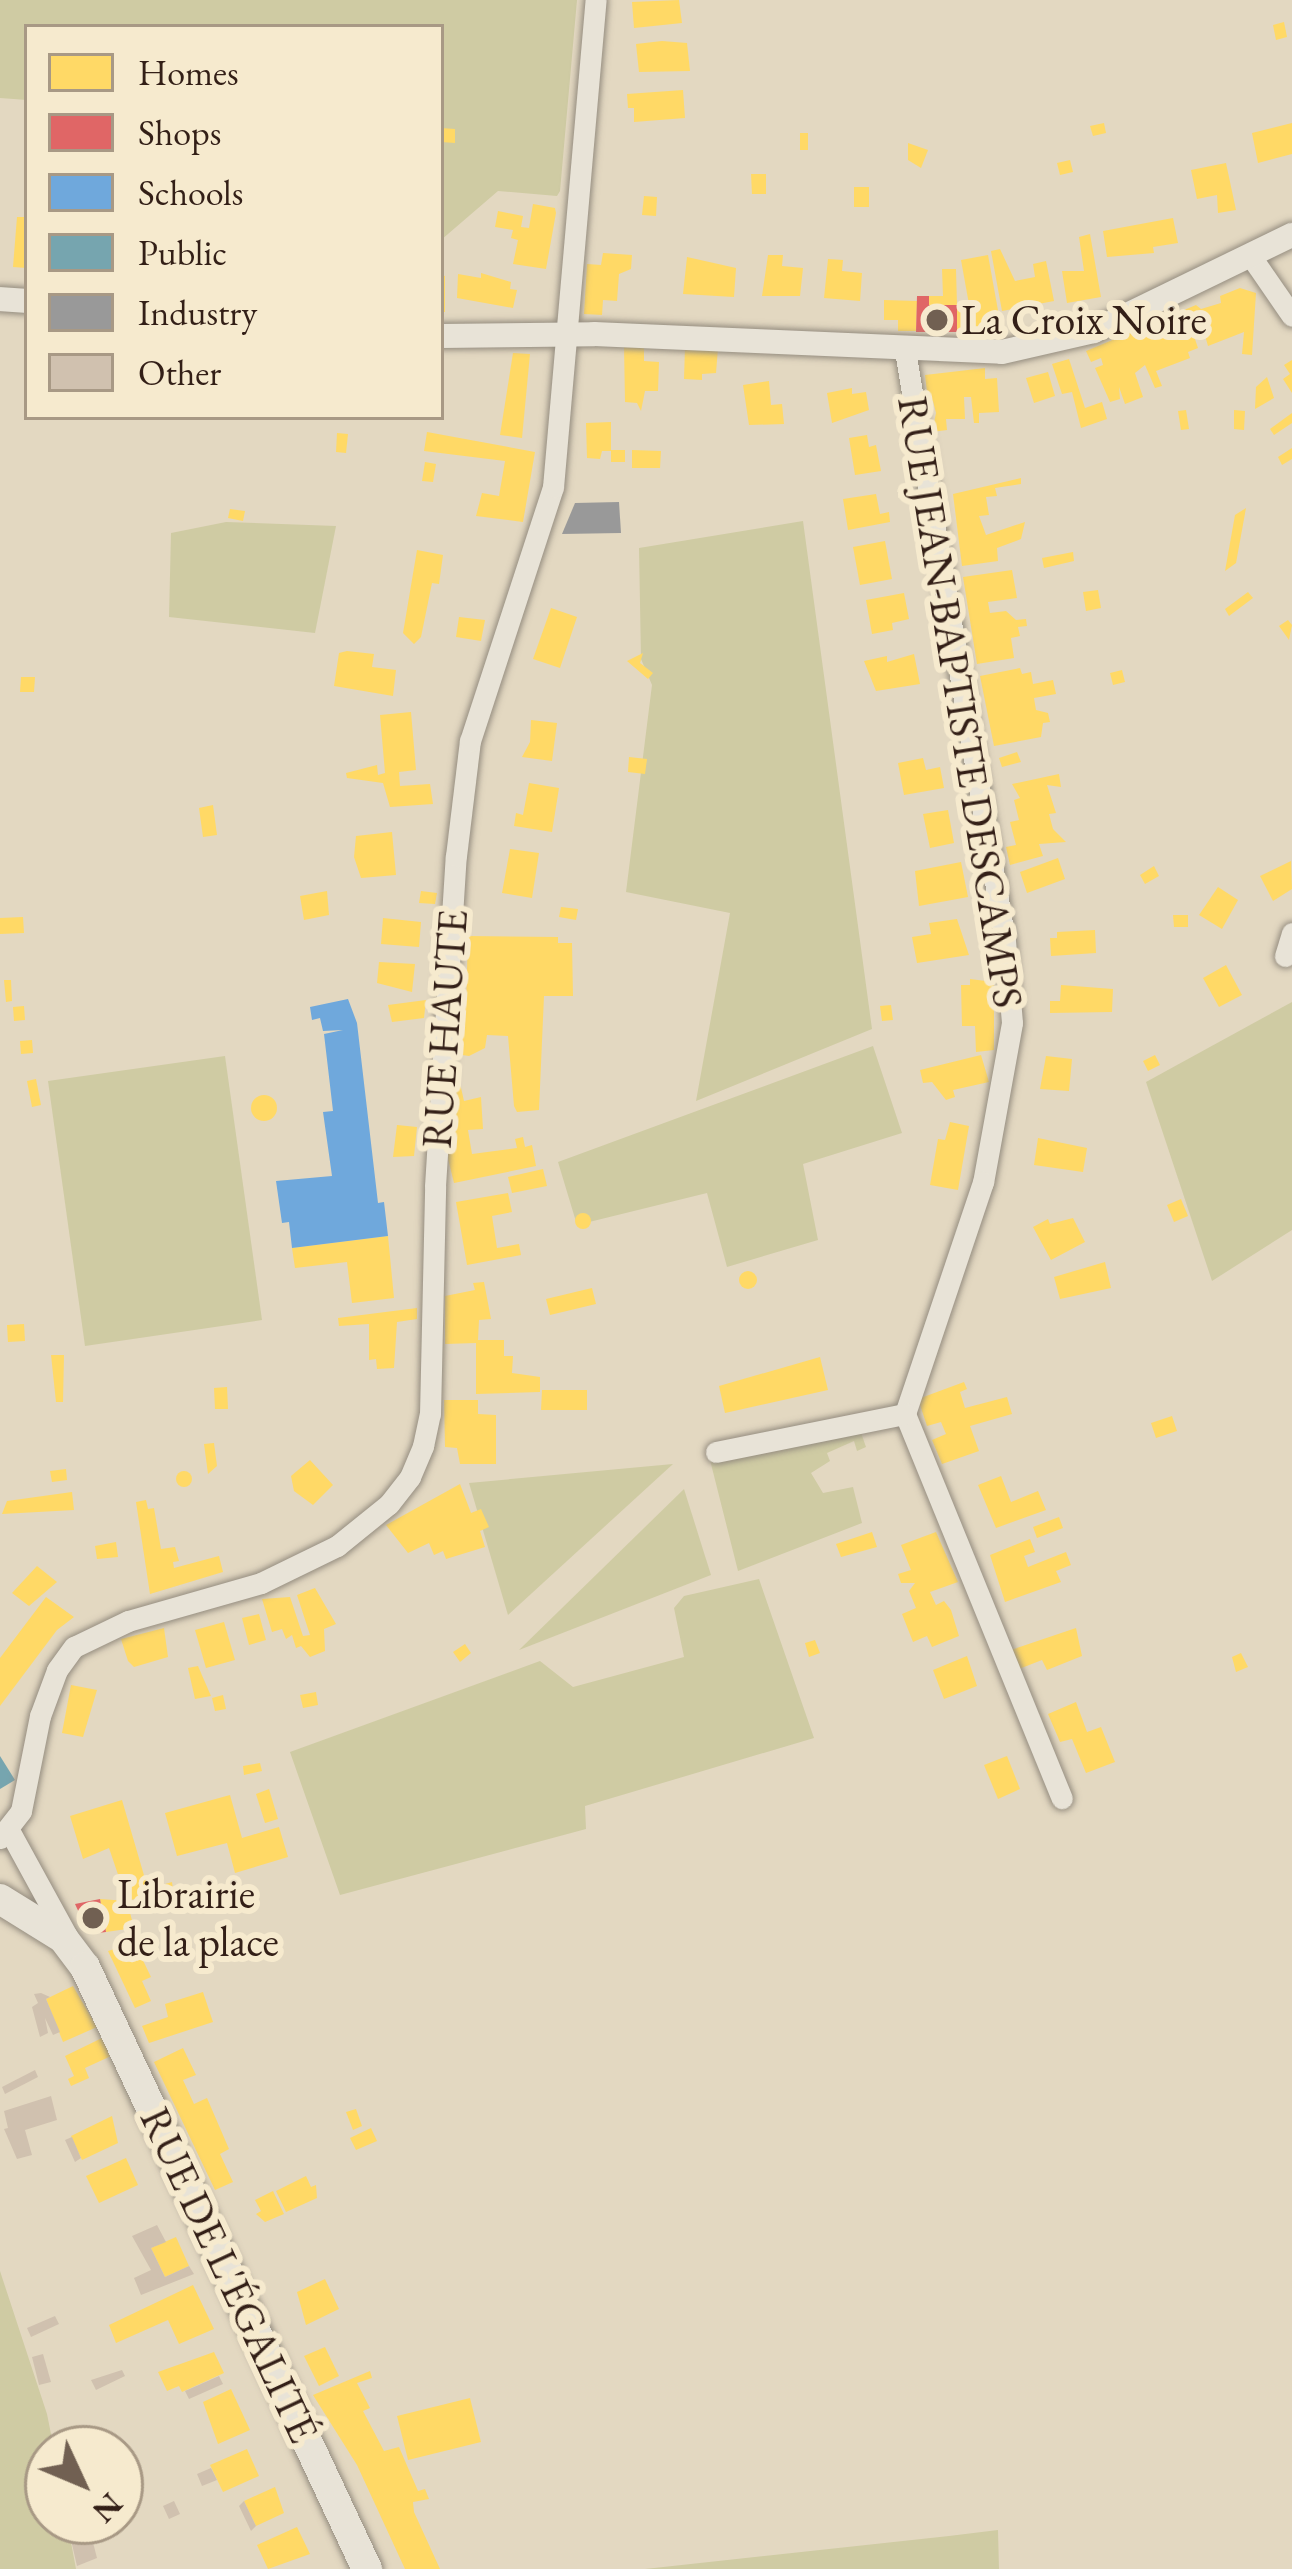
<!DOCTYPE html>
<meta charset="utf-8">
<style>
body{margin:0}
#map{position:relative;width:1292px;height:2569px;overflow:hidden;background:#e3d8c1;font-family:"EB Garamond",serif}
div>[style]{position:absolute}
.green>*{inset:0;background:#cfcba3}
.homes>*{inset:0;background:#ffd966}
.round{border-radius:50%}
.shops>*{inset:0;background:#e06666}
.schools>*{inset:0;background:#6fa8dc}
.public>*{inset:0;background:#76a5af}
.industry>*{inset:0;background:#999}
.building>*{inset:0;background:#d0c1af}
.roads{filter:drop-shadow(0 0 3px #958d80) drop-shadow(0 0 3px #958d80)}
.minor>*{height:21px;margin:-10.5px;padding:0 10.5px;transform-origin:10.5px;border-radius:10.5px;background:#e8e3d7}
.tertiary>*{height:24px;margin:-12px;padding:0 12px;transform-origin:12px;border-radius:12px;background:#e8e3d7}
.secondary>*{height:30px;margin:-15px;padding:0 15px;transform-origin:15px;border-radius:15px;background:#e8e3d7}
.dots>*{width:33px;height:33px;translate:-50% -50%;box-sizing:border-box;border:6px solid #f6eace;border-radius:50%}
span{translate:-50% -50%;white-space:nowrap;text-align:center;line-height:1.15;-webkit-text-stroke:12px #f6eace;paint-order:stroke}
.poi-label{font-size:42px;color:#331f17}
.left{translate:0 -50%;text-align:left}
.street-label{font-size:42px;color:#331f17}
.legend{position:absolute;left:24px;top:24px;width:420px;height:396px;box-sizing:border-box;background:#f6eace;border:3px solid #a89985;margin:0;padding:15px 21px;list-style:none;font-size:36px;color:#331f17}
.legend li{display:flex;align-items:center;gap:24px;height:60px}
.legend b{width:60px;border:3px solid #a89985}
.north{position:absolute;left:24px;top:2425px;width:120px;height:120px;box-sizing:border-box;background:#f6eace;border:3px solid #a89985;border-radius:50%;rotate:134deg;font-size:33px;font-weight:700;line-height:48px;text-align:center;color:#331f17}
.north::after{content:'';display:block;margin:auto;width:42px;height:54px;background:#716052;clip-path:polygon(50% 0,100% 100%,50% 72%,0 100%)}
</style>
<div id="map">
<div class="green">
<div style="clip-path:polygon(0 0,577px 0,560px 191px,557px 196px,498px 191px,441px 240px,441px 27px,27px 27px,27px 100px,0 98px)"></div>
<div style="clip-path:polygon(803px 521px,872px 1029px,696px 1101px,730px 913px,626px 892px,652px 685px,641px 659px,639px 548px)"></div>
<div style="clip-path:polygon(226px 522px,336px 526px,315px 633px,169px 617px,171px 533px)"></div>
<div style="clip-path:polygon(1292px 1002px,1292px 1230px,1212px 1281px,1146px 1082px)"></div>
<div style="clip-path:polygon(873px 1046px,902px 1133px,803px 1164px,818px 1240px,727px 1267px,707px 1193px,577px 1225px,558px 1162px)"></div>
<div style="clip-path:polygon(225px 1056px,262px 1320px,85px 1346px,48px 1081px)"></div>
<div style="clip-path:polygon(858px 1424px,866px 1447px,857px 1451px,854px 1441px,827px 1453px,830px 1461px,811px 1473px,823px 1493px,853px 1487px,862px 1523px,738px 1571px,709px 1456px)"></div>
<div style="clip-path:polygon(673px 1464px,508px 1615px,469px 1483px)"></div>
<div style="clip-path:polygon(684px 1489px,711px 1575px,519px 1650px)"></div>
<div style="clip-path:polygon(759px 1579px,814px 1738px,585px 1806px,586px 1829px,340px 1895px,290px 1752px,540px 1661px,573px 1687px,684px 1657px,674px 1608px,684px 1596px)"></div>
<div style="clip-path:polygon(0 2271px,47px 2414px,54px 2449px,48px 2449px,48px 2521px,67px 2521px,76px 2569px,0 2569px)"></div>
<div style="clip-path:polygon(998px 2530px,999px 2569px,645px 2569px,949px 2536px)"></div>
</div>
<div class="homes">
<div style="clip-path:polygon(679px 0,682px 23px,634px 28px,632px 2px)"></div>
<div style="clip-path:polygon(1284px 22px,1287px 37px,1276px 40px,1273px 25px)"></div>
<div style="clip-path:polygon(662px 41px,687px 43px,690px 71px,639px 72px,636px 44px)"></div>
<div style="clip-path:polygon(683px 90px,685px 118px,634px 122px,634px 108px,628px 108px,627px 94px)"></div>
<div style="clip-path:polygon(1104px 123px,1106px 133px,1093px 136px,1090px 126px)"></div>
<div style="clip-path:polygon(1292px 123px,1292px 154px,1258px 163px,1252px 133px)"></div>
<div style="clip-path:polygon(441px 128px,455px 129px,455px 143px,441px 142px)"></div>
<div style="clip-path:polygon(800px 133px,808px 133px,808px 150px,800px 150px)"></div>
<div style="clip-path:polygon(908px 143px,928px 150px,921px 168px,908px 160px)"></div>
<div style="clip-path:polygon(1070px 160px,1073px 172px,1060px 175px,1057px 163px)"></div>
<div style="clip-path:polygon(1226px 163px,1236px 210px,1218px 213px,1217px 195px,1197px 199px,1191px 170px)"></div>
<div style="clip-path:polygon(751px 174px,766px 174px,766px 194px,752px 194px)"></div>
<div style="clip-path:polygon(854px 187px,869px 187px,869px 207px,854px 207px)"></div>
<div style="clip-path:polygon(644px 196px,657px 197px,656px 216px,642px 215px)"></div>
<div style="clip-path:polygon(533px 204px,555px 208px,556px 213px,546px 269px,513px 264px,518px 240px,511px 238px,513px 230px,495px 227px,498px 211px,523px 216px,521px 227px,529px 228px)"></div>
<div style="clip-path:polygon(17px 217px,27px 217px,27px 268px,13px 267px)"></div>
<div style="clip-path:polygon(1173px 218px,1178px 243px,1153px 247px,1154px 253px,1107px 257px,1103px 231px)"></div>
<div style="clip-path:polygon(1090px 234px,1101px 297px,1067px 303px,1062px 271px,1084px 271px,1079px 237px)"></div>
<div style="clip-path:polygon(1000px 249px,1015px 281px,1035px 277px,1033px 264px,1046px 261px,1054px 301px,1002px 311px,991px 251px)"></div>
<div style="clip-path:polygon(603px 253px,632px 255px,631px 269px,619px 274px,617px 301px,603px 300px,602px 315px,584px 314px,587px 264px,601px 265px)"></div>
<div style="clip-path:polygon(768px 255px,783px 255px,782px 266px,803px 268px,800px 296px,762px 296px)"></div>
<div style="clip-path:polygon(988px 255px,1001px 327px,974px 332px,961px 260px)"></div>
<div style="clip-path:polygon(687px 257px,736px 268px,734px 297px,683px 294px)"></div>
<div style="clip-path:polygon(828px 259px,843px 260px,842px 271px,862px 273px,860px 301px,824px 298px)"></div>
<div style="clip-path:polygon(942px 269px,956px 269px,957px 305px,929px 305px,929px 296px,943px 296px)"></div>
<div style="clip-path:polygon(481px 273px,511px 282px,510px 289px,517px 290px,513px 308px,457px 298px,458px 274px,481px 278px)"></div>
<div style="clip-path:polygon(441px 275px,445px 276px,445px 312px,441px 312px)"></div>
<div style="clip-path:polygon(1240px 288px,1256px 293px,1252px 355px,1242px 354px,1244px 332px,1208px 346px,1204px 332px,1194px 336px,1198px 348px,1188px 352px,1190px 358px,1156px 371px,1162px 386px,1155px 388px,1145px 365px,1135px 373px,1143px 397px,1125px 404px,1119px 387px,1120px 399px,1110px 402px,1095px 368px,1103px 365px,1101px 358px,1091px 362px,1086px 351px,1196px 305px,1201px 309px,1221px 303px,1220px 296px)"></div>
<div style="clip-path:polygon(884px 300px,917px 301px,916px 331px,898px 331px,898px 320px,884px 320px)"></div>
<div style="clip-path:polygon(957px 308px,967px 308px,971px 330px,957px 331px)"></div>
<div style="clip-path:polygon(624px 346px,644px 346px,644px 361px,659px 362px,658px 391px,645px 391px,641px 411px,637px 403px,625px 402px)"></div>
<div style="clip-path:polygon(685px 347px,718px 348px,716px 373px,702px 374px,702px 380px,684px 379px)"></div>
<div style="clip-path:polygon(513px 353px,530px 354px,522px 438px,500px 435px)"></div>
<div style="clip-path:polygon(1069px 359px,1085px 408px,1102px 402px,1107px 419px,1081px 428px,1072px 392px,1062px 394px,1052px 364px)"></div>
<div style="clip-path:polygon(1292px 360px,1292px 393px,1283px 379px,1290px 374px,1284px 365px)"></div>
<div style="clip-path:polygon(985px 368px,985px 379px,997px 378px,999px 412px,979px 413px,979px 423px,974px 423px,971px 397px,964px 397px,965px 419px,946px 419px,947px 430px,932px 432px,936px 413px,933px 401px,928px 401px,925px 375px)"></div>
<div style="clip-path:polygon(1048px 372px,1055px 396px,1034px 403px,1026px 378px)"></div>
<div style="clip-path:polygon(1267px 377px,1274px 398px,1255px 409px,1256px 387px)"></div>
<div style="clip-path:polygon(769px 381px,771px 405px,782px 404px,784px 424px,749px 425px,743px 385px)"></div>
<div style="clip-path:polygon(852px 388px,852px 394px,866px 392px,869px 410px,832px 423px,827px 393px)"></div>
<div style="clip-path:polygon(1186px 410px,1189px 429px,1181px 430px,1178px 411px)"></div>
<div style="clip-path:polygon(1234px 410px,1245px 411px,1244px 430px,1234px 429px)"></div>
<div style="clip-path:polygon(1292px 413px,1292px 423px,1274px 435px,1270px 429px)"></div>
<div style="clip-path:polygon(611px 422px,611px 451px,602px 451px,600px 459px,587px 458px,586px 423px)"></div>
<div style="clip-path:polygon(427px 432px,535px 452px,523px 522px,476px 516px,482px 493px,499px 496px,505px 461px,424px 451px)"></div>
<div style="clip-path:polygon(337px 433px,348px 434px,346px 453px,336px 452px)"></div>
<div style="clip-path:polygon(867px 435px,869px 447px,876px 445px,881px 471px,855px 475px,849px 438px)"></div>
<div style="clip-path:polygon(1292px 448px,1292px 459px,1282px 465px,1278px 457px)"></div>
<div style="clip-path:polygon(611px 450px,625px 450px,625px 462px,611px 462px)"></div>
<div style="clip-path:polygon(632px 450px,661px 451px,660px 468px,632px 468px)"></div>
<div style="clip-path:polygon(425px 462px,436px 464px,433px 482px,422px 481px)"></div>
<div style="clip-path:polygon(1021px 478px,1021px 484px,995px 488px,997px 496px,986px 497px,989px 515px,979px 516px,986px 535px,1025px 522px,1021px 539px,997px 548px,998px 561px,962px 566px,953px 494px)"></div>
<div style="clip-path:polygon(876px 494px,880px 514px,889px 512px,890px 522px,848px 530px,843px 499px)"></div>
<div style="clip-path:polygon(1246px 508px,1236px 563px,1225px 571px,1235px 515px)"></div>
<div style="clip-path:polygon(230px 509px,245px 511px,243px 521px,228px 518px)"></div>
<div style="clip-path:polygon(885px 541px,892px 579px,860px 585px,853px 547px)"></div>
<div style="clip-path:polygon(417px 550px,443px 555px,439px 584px,432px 583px,421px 637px,414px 644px,403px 633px)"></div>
<div style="clip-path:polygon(1073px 552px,1074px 561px,1044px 568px,1042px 558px)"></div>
<div style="clip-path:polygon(1012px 570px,1017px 598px,988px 602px,990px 613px,1006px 611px,1016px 620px,1026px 619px,1027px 626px,1018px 627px,1020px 636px,1011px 638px,1014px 658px,977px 664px,963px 577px)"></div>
<div style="clip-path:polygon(1098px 590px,1101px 608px,1086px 611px,1083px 592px)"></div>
<div style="clip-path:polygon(1248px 592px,1253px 598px,1229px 616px,1225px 609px)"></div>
<div style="clip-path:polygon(904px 593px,909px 619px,892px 623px,893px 630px,872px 634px,866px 600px)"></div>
<div style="clip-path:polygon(551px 608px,577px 617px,560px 668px,533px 659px)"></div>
<div style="clip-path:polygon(459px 617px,485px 620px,481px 641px,456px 637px)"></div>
<div style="clip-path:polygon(1288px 620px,1292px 625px,1289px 640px,1279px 626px)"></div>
<div style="clip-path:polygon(347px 651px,374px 654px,372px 667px,396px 670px,393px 696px,334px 686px,339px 653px)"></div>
<div style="clip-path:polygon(643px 653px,640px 663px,653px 673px,648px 679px,627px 661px)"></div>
<div style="clip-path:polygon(914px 654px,920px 684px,876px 691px,864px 661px,887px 656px,887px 662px)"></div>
<div style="clip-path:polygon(1020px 668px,1022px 674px,1031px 672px,1033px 684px,1053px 680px,1056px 694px,1034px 698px,1036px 710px,1048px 713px,1050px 722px,1043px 723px,1041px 737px,994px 746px,980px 676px)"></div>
<div style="clip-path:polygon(1122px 670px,1125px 682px,1113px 685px,1110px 673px)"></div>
<div style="clip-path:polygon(21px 677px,35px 677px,34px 692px,20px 692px)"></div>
<div style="clip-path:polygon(411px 712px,416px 770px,399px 772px,400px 786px,430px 784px,433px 804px,390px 807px,383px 783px,347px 778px,346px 773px,377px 765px,378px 775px,385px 773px,380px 715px)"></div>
<div style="clip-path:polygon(531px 720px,557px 723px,552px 761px,522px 757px,530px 742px)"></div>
<div style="clip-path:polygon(1017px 752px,1021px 762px,1002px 767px,999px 758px)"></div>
<div style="clip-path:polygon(629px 757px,647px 759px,645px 774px,628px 772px)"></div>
<div style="clip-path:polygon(923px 758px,926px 770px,940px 767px,944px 788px,904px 795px,898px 763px)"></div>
<div style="clip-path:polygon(1059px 774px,1061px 787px,1047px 785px,1056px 813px,1049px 814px,1053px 829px,1066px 842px,1039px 844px,1043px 856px,1010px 865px,1006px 847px,1016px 845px,1010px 822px,1019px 820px,1014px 800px,1020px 798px,1012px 784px)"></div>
<div style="clip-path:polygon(529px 783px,559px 788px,552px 832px,514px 826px,516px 813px,523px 815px)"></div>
<div style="clip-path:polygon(213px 805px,217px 835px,203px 837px,199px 808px)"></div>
<div style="clip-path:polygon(948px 810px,954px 843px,930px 848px,923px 814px)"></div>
<div style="clip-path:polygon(392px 832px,396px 875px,361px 878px,354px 857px,356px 836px)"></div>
<div style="clip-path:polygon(510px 849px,539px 853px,532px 898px,502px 893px)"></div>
<div style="clip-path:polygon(1058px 858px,1065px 879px,1027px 893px,1020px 872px)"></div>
<div style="clip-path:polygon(1291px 861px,1292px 889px,1273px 901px,1260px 876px)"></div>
<div style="clip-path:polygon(961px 862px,968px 897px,919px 906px,915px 871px)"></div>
<div style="clip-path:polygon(1154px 866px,1159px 876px,1145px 884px,1140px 875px)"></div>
<div style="clip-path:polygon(1218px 887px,1238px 900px,1222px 929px,1199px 915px)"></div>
<div style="clip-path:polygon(327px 891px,329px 915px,304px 920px,300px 896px)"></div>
<div style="clip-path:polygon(421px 891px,437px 893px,435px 904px,419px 903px)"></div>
<div style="clip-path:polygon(561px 907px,578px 909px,576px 920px,559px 917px)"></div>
<div style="clip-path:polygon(1173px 915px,1188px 915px,1188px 927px,1174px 927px)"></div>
<div style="clip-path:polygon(23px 917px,24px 933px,0 934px,0 918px)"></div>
<div style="clip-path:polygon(383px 918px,421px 922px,419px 947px,381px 944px)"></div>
<div style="clip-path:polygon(957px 919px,969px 955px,917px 963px,912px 937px,931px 934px,929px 923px)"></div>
<div style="clip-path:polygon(1095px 930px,1096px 953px,1051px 956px,1050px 938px,1057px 938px,1057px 932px)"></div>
<div style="clip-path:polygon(468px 936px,558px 937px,558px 943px,572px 943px,573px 996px,544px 996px,539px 1110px,517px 1112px,514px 1106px,508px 1036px,487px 1035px,485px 1048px,469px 1056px,455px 1054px,466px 1004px)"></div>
<div style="clip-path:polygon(379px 962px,415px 964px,412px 992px,377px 983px)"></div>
<div style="clip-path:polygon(1226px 965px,1242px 995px,1219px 1007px,1203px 978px)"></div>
<div style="clip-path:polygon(970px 979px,994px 982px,994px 1050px,976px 1052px,975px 1026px,962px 1026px,961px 985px,970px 985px)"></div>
<div style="clip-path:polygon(4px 980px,11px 980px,12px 1001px,6px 1002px)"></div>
<div style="clip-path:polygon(1061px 985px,1113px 989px,1112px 1012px,1050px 1013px,1050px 1001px,1060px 1001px)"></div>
<div style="clip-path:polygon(426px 1000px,424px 1018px,392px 1022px,388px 1005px)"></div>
<div style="clip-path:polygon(891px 1005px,893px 1020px,882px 1021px,880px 1006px)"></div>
<div style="clip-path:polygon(24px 1006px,25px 1020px,14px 1021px,13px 1007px)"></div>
<div style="clip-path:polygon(32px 1040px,33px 1053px,21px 1054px,20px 1041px)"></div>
<div style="clip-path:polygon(981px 1055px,989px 1082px,953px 1090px,955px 1097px,946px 1100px,932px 1082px,923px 1083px,920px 1070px)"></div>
<div style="clip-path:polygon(1155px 1055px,1160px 1065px,1148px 1071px,1143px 1061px)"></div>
<div style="clip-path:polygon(1046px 1056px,1072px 1059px,1069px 1091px,1040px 1089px)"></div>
<div style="clip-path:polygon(36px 1079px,41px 1105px,32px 1107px,27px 1081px)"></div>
<div style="clip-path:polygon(454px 1079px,459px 1079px,464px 1101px,481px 1097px,483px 1129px,468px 1130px,472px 1154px,517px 1148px,515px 1139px,523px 1137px,525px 1147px,532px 1145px,536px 1166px,454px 1183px,448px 1159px)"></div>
<div class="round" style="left:251px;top:1095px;width:26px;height:26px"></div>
<div style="clip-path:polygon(950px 1122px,969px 1126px,958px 1190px,930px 1185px,938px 1139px,945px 1140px)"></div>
<div style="clip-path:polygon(397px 1125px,417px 1127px,414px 1156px,393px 1157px)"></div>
<div style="clip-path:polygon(1038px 1138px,1087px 1148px,1083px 1172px,1034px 1165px)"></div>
<div style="clip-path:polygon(543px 1169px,547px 1186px,512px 1193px,508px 1177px)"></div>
<div style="clip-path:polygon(508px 1193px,512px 1212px,492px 1216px,497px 1248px,519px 1244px,521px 1255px,467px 1265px,456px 1202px)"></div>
<div style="clip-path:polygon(1181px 1199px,1188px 1216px,1174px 1222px,1167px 1205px)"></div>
<div class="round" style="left:575px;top:1213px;width:16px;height:16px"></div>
<div style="clip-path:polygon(1073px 1218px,1085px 1242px,1051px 1260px,1033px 1227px,1048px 1219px,1050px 1224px)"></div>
<div style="clip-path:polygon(388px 1236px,394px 1298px,352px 1303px,347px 1262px,295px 1268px,292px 1248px)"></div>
<div style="clip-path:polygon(1105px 1262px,1111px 1288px,1060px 1299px,1054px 1277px)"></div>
<div class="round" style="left:739px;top:1271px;width:18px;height:18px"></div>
<div style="clip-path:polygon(484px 1282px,491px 1319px,479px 1320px,478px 1340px,504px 1340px,504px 1356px,513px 1356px,512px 1373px,540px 1377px,540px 1392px,476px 1394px,476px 1343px,445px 1344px,445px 1296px,475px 1290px,473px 1283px)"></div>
<div style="clip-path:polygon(592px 1288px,596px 1304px,550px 1315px,546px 1299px)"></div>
<div style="clip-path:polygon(417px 1308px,417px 1319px,397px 1322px,394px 1368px,377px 1369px,376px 1359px,369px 1360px,369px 1324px,339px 1326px,338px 1318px)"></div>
<div style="clip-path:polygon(24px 1324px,25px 1341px,8px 1342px,7px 1325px)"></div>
<div style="clip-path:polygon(51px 1355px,64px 1355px,63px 1402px,56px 1402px)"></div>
<div style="clip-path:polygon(820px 1357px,828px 1390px,725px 1413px,719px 1386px)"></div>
<div style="clip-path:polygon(964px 1382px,967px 1389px,960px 1392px,965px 1408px,1007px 1397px,1012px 1414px,970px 1426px,979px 1451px,942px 1464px,932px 1440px,946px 1434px,941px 1422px,927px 1426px,918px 1399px)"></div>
<div style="clip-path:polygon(227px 1387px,228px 1409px,215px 1409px,214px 1388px)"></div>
<div style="clip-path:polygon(542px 1390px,587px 1390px,587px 1410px,541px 1410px)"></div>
<div style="clip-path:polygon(444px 1400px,478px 1400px,478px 1414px,496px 1415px,496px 1464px,460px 1464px,457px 1448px,445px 1447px)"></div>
<div style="clip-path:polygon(1172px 1416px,1177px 1431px,1156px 1438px,1151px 1423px)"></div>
<div style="clip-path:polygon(214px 1443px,217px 1466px,208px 1474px,204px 1444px)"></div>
<div style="clip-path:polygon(310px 1460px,333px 1485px,313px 1505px,294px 1491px,291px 1476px)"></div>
<div style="clip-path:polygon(66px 1469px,67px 1480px,52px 1482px,50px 1471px)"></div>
<div class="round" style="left:176px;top:1471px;width:16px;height:16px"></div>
<div style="clip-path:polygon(1001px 1476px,1011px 1502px,1038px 1491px,1046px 1510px,996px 1528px,978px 1485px)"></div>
<div style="clip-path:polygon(460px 1484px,471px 1513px,481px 1509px,489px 1527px,480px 1531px,485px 1547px,446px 1559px,443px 1551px,434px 1555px,429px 1543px,408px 1553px,386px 1525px)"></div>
<div style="clip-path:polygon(72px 1492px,74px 1510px,2px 1514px,7px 1501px)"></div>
<div style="clip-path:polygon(146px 1500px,148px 1509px,154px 1508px,161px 1549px,175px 1547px,179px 1561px,173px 1562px,174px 1568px,219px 1556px,223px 1572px,150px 1594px,136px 1502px)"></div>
<div style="clip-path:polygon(1059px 1517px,1063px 1528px,1037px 1538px,1033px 1527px)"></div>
<div style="clip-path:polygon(872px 1532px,877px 1547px,841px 1557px,836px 1544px)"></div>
<div style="clip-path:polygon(936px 1532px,958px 1582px,930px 1592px,936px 1605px,944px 1601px,951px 1610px,959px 1636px,932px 1647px,927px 1636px,913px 1642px,902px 1614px,916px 1608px,909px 1591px,915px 1583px,901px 1583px,898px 1574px,911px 1570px,901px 1545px)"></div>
<div style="clip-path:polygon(1030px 1539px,1035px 1552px,1024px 1556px,1028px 1567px,1066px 1552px,1071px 1565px,1056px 1571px,1061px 1582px,1005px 1602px,990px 1555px)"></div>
<div style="clip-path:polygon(116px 1542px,118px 1557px,97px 1559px,95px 1546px)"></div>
<div style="clip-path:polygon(37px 1566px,57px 1582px,29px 1606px,12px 1593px)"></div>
<div style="clip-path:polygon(315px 1588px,336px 1624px,324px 1629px,325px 1651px,310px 1657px,301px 1646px,296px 1648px,292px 1635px,286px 1639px,282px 1629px,272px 1632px,262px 1599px,290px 1597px,303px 1636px,310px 1635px,297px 1595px)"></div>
<div style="clip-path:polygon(46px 1597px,74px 1617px,57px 1630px,0 1706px,0 1658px)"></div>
<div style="clip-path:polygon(259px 1614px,266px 1640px,249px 1645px,242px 1618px)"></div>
<div style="clip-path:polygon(224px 1622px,235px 1660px,206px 1668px,195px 1630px)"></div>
<div style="clip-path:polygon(164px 1628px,168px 1657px,134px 1667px,128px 1661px,121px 1639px)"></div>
<div style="clip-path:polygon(1076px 1628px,1082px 1656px,1047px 1670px,1042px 1660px,1019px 1669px,1011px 1650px)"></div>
<div style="clip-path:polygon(815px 1640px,820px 1653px,809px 1657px,805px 1643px)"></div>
<div style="clip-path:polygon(465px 1644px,471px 1653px,460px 1662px,453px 1652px)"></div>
<div style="clip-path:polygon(1241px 1653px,1248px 1667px,1236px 1672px,1232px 1657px)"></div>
<div style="clip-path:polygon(967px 1656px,977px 1686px,944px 1699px,933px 1670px)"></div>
<div style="clip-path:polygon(198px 1666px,211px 1696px,195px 1699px,188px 1668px)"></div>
<div style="clip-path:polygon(71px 1685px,97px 1690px,83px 1737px,62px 1733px)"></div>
<div style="clip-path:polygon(316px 1692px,318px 1705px,303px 1708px,300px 1695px)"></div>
<div style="clip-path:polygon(223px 1695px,226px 1709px,215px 1711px,212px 1698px)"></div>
<div style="clip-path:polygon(1076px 1702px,1087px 1732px,1101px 1727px,1115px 1762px,1086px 1773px,1072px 1739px,1060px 1742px,1048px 1714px)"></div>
<div style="clip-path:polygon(1007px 1756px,1020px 1789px,998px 1799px,984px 1765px)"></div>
<div style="clip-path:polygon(260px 1763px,262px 1771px,244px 1775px,243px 1766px)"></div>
<div style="clip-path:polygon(269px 1789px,278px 1819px,265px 1823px,256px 1794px)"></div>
<div style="clip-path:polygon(230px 1795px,242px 1838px,279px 1827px,288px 1857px,235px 1873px,227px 1843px,177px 1856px,165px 1813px)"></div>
<div style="clip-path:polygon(122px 1800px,148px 1889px,172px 1882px,173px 1889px,127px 1901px,134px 1928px,106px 1932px,100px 1899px,127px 1901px,109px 1848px,83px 1859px,70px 1816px)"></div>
<div style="clip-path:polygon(153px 1937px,154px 1945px,137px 1948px,151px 1977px,142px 1981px,151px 2001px,135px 2008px,108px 1951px)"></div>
<div style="clip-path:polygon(73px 1986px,97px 2027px,63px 2042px,46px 1999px)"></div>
<div style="clip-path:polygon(203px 1992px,213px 2022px,149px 2043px,142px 2026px,168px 2017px,165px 2004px)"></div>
<div style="clip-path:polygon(102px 2038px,111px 2056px,85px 2068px,89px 2078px,71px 2086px,68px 2079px,74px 2076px,65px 2056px)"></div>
<div style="clip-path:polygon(183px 2048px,196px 2075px,183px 2080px,194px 2104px,207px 2098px,229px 2149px,220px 2154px,233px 2182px,215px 2190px,154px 2062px)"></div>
<div style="clip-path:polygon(356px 2109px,362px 2126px,353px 2130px,346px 2112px)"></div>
<div style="clip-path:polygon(112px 2116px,118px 2143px,82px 2160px,71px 2136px)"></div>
<div style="clip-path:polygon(371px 2128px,377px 2141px,356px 2150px,350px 2138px)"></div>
<div style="clip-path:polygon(126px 2158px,138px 2185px,99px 2203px,86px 2176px)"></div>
<div style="clip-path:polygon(306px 2176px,311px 2187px,316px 2185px,317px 2198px,286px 2212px,276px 2191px)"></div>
<div style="clip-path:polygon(273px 2191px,284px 2214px,265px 2222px,256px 2214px,261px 2211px,255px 2200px)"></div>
<div style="clip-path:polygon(176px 2237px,189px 2266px,165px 2277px,151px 2248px)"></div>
<div style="clip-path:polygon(325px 2279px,339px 2309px,306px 2325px,297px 2292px)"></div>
<div style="clip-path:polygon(193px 2285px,214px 2329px,179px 2344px,168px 2320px,116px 2343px,109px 2325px)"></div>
<div style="clip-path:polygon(325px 2347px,339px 2376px,319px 2386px,304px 2356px)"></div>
<div style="clip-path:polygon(214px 2352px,224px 2373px,182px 2392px,179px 2386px,167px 2391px,158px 2372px)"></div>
<div style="clip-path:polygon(370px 2371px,372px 2378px,357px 2383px,370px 2408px,363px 2411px,384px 2451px,399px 2447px,418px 2491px,425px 2489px,429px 2499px,413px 2502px,414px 2512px,440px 2569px,405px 2569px,357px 2465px,313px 2395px)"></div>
<div style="clip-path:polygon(231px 2389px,250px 2430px,218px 2444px,203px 2402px)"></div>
<div style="clip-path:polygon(470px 2398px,481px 2442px,408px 2460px,397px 2416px)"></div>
<div style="clip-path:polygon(247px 2449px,259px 2476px,223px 2492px,210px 2465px)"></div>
<div style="clip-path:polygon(275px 2487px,284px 2513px,256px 2526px,244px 2501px)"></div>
<div style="clip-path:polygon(297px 2527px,310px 2554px,268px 2569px,257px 2545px)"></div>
</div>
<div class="shops">
<div style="clip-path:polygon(917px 296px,929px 296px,929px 305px,957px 305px,957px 332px,916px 332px)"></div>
<div style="clip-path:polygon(100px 1899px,106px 1932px,89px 1934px,75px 1904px)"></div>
</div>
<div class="schools">
<div style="clip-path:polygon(348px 999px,357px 1023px,378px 1203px,384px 1202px,388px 1236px,292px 1248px,289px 1222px,282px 1223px,276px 1181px,332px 1176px,323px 1112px,333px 1111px,324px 1034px,343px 1030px,323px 1031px,320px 1018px,312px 1020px,310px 1007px)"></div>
</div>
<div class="public">
<div style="clip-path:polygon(0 1756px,15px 1780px,0 1789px)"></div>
</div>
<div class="industry">
<div style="clip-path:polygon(619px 502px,621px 533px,562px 534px,575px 503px)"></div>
</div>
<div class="building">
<div style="clip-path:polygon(41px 1993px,50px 1997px,46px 1999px,60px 2032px,53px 2035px,45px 2018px,48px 2033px,40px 2037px,32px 2007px,38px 2003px,34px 1994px)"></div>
<div style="clip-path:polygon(35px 2070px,38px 2077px,5px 2094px,2px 2087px)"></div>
<div style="clip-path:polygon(51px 2096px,57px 2120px,25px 2130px,32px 2155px,17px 2159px,4px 2129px,8px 2128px,4px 2111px)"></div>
<div style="clip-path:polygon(72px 2137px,81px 2158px,75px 2162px,65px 2140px)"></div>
<div style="clip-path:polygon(157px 2225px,166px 2242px,151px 2248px,165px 2277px,189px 2266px,194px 2274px,141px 2295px,134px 2278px,151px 2270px,132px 2236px)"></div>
<div style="clip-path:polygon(55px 2316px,59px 2324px,31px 2337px,27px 2328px)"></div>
<div style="clip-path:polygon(43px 2354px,51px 2382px,39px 2385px,32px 2357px)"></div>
<div style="clip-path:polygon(122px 2370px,125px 2376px,96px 2390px,91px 2380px)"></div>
<div style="clip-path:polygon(219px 2376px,223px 2384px,189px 2399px,185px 2391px)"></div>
<div style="clip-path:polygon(211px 2468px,217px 2480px,202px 2486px,197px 2474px)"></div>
<div style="clip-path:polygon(174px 2501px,180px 2514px,169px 2519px,163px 2506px)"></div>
<div style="clip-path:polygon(244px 2501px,256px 2526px,251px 2531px,239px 2506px)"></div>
<div style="clip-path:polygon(89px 2527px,97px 2558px,77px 2566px,69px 2531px)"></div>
</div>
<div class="roads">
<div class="minor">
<div style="left:1252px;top:258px;width:70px;rotate:55.4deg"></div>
<div style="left:905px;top:351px;width:598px;rotate:80.38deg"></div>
<div style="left:1005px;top:941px;width:82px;rotate:85.1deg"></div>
<div style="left:1012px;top:1023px;width:162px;rotate:100.3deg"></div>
<div style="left:983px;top:1182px;width:245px;rotate:108.6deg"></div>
<div style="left:905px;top:1414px;width:415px;rotate:67.8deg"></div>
<div style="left:1285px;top:956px;width:24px;rotate:-73deg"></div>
<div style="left:716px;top:1452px;width:193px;rotate:-11.4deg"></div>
<div style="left:10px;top:1832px;width:121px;rotate:61.3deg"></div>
<div style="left:0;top:1838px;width:34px;rotate:-52deg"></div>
<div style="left:21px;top:1811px;width:97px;rotate:-78.7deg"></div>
<div style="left:40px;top:1716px;width:49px;rotate:-69.7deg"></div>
<div style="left:57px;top:1670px;width:29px;rotate:-54deg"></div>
<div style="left:74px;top:1647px;width:60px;rotate:-25.7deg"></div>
<div style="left:128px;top:1621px;width:138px;rotate:-15.9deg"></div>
<div style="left:261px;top:1583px;width:85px;rotate:-26deg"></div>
<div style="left:337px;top:1546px;width:67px;rotate:-38.9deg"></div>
<div style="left:389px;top:1504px;width:34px;rotate:-52deg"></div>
<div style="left:410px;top:1477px;width:34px;rotate:-67deg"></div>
<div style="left:423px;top:1446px;width:33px;rotate:-78deg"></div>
<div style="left:430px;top:1414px;width:228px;rotate:-88.7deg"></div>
<div style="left:435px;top:1186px;width:331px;rotate:-86.4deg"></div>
<div style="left:456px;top:856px;width:116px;rotate:-83.1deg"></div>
<div style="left:470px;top:741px;width:267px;rotate:-71.9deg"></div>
<div style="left:553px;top:487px;width:489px;rotate:-85deg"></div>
</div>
<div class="tertiary">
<div style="left:0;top:299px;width:27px;rotate:4deg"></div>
<div style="left:441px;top:336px;width:153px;rotate:-0.7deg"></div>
<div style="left:594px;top:334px;width:408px;rotate:2.5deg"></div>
<div style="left:1002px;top:352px;width:94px;rotate:-12.9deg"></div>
<div style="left:1094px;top:331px;width:220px;rotate:-25.9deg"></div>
</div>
<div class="secondary">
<div style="left:0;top:1899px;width:74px;rotate:31.8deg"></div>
<div style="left:63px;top:1938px;width:36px;rotate:53deg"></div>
<div style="left:85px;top:1967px;width:665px;rotate:64.9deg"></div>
</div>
</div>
<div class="dots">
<div style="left:937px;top:320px;background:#716052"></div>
<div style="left:93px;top:1918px;background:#716052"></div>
</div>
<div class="poi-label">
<span class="left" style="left:961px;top:320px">La Croix Noire</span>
<span class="left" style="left:117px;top:1918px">Librairie<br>de la place</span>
</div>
<div class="street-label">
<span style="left:960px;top:702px;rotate:81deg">RUE JEAN-BAPTISTE DESCAMPS</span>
<span style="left:445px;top:1029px;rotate:-86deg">RUE HAUTE</span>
<span style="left:229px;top:2275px;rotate:65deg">RUE DE L'ÉGALITÉ</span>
</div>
<ul class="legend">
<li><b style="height:33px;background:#ffd966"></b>Homes</li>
<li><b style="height:33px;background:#e06666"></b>Shops</li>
<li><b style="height:33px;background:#6fa8dc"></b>Schools</li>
<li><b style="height:33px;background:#76a5af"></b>Public</li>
<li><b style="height:33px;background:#999"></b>Industry</li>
<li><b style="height:33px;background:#d0c1af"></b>Other</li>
</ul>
<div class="north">N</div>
</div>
